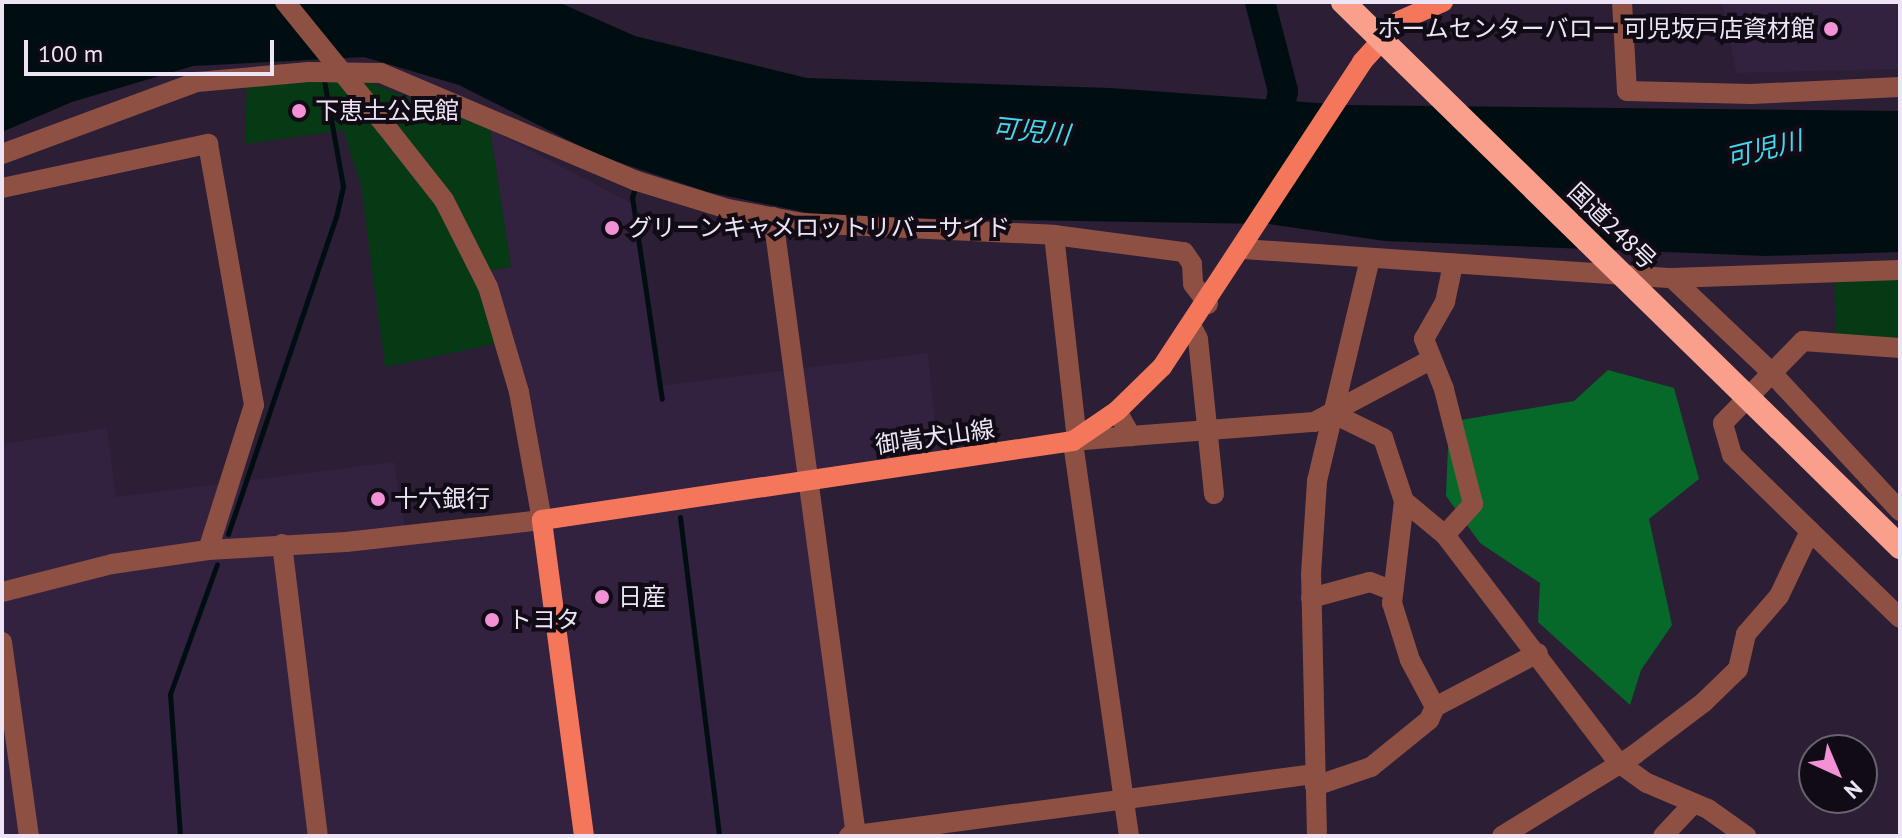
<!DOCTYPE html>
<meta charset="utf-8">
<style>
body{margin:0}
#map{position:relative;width:1902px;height:838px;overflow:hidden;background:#2b1e35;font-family:"PT Sans","Noto Sans JP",sans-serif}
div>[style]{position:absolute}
.built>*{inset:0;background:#32213f}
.green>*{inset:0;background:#063a15}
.forest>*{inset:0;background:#06692a}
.water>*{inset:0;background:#000e11}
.stream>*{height:5px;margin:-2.5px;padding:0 2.5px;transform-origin:2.5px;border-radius:2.5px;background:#000e11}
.river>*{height:30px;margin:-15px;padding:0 15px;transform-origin:15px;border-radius:15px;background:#000e11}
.minor>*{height:20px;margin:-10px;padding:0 10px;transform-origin:10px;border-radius:10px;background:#8d5043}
.major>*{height:20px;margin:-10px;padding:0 10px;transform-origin:10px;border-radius:10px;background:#f4775c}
.highway>*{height:24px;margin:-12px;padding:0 12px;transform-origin:12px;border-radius:12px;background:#fa9f8b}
.minor-bridge>*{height:20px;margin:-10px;padding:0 10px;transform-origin:10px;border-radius:10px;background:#8d5043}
.highway-bridge>*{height:24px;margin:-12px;padding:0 12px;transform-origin:12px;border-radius:12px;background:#fa9f8b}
.dots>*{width:22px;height:22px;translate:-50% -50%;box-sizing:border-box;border:4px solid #110b15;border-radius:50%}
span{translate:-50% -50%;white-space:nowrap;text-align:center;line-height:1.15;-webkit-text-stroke:8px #110b15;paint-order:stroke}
.poi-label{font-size:24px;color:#ede5f5}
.right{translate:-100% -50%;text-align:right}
.left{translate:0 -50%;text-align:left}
.street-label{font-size:24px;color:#ede5f5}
.water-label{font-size:26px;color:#40daee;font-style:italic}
.frame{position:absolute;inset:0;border:4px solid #ede5f5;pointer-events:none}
.north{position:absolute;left:1798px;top:734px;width:80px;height:80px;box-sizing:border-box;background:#110b15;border:2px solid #69626f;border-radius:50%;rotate:136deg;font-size:22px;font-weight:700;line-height:32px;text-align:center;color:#ede5f5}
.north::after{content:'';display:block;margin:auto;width:28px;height:36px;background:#f391d6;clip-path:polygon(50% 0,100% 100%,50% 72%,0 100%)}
.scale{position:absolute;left:24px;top:40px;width:250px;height:36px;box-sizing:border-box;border:4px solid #ede5f5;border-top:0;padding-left:10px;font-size:24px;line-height:28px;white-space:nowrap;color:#ede5f5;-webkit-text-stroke:6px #110b15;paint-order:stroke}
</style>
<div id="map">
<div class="built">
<div style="clip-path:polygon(1722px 2px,1900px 2px,1900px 69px,1736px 73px)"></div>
<div style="clip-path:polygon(490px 129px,633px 204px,657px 386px,928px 353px,939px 463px,807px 478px,856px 836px,2px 836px,2px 444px,107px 428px,116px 497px,394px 462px,406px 535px,541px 520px,481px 272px,511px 266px)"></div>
</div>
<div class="green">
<div style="clip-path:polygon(340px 71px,490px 129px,511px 267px,481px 272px,504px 342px,385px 367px,361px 185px,343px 130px,245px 144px,247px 77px)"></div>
<div style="clip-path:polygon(1900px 270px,1900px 348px,1836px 345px,1834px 272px)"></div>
</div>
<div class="forest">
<div style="clip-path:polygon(1608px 370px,1674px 388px,1699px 479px,1649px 519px,1672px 625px,1641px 670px,1630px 705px,1538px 622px,1540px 583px,1480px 543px,1446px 496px,1449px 422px,1574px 401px)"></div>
</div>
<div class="water">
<div style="clip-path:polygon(2px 2px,558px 2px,635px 36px,807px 78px,1110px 88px,1344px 105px,1900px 111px,1900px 252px,1767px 256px,1385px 241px,1269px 224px,828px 217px,708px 192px,600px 156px,459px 85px,364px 57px,193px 66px,72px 102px,2px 132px)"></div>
</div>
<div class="stream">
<div style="left:636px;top:185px;width:13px;rotate:108deg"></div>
<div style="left:632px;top:197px;width:204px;rotate:81.6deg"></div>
<div style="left:680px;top:517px;width:321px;rotate:83deg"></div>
<div style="left:228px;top:534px;width:335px;rotate:-71.2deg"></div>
<div style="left:336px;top:217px;width:32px;rotate:-77deg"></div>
<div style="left:343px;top:186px;width:113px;rotate:-100.2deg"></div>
<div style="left:180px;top:836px;width:142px;rotate:-94deg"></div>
<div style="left:170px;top:694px;width:138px;rotate:-70.1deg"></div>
</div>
<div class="river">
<div style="left:1260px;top:2px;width:92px;rotate:75.5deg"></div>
<div style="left:1283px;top:91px;width:51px;rotate:101.3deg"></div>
</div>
<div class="minor">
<div style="left:1622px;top:2px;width:89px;rotate:86.8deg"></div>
<div style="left:1627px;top:91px;width:124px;rotate:1.4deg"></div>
<div style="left:1751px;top:94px;width:149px;rotate:-2.7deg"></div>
<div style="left:2px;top:154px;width:208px;rotate:-20.3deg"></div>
<div style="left:197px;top:82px;width:112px;rotate:-5.1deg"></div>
<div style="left:309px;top:72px;width:72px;rotate:0.8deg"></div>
<div style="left:381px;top:73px;width:278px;rotate:22.9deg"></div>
<div style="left:637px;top:181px;width:95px;rotate:17.1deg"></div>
<div style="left:728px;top:209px;width:76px;rotate:10.6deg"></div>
<div style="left:803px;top:223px;width:251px;rotate:2.7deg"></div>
<div style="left:1054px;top:235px;width:131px;rotate:7.5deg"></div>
<div style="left:1184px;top:252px;width:14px;rotate:56deg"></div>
<div style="left:1192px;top:264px;width:20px;rotate:87deg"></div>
<div style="left:1193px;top:284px;width:25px;rotate:53deg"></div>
<div style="left:2px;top:188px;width:211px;rotate:-12.1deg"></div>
<div style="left:208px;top:144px;width:265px;rotate:80deg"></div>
<div style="left:254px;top:405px;width:152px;rotate:107.6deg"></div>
<div style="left:773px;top:217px;width:625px;rotate:82.36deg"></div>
<div style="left:1054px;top:235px;width:205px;rotate:83.6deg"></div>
<div style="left:1243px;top:249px;width:430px;rotate:3.9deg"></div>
<div style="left:1672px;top:278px;width:228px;rotate:-2deg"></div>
<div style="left:1672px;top:278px;width:137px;rotate:43.5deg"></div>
<div style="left:1771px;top:372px;width:190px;rotate:47.1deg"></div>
<div style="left:1192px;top:327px;width:13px;rotate:63deg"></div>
<div style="left:1198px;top:339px;width:156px;rotate:84.1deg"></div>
<div style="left:1117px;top:411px;width:29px;rotate:61deg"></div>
<div style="left:1131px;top:436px;width:184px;rotate:-4.4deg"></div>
<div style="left:1314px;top:422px;width:132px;rotate:-28.1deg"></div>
<div style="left:1334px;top:414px;width:55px;rotate:26.1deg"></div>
<div style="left:1383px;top:438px;width:66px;rotate:71.6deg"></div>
<div style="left:1404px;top:501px;width:53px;rotate:39.7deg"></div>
<div style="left:1445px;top:535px;width:287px;rotate:52.7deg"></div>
<div style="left:1619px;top:763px;width:34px;rotate:36deg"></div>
<div style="left:1647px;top:783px;width:66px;rotate:23.1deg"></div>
<div style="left:1708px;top:809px;width:47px;rotate:35.4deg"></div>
<div style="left:1404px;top:501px;width:103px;rotate:96.7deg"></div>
<div style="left:1392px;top:603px;width:60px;rotate:72.5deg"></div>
<div style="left:1410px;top:660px;width:53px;rotate:62deg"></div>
<div style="left:1810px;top:531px;width:125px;rotate:44deg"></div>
<div style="left:1445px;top:535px;width:42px;rotate:-47.9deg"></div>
<div style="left:1473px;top:504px;width:119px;rotate:-104.2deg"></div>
<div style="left:1444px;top:389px;width:54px;rotate:-111.8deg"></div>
<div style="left:1424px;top:339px;width:43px;rotate:-60.4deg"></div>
<div style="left:1445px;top:302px;width:39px;rotate:-78deg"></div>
<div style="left:282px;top:544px;width:294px;rotate:83deg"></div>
<div style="left:2px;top:592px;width:114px;rotate:-14.3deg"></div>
<div style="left:112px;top:564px;width:97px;rotate:-8.3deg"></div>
<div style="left:208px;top:550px;width:138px;rotate:-3.3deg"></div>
<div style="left:346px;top:542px;width:197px;rotate:-6.4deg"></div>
<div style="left:542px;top:520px;width:130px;rotate:-100.2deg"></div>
<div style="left:519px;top:392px;width:109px;rotate:-106.4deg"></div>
<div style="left:488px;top:287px;width:97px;rotate:-116.8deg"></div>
<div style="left:444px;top:200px;width:95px;rotate:-128.2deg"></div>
<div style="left:1311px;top:598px;width:61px;rotate:-15.2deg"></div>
<div style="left:1370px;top:582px;width:25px;rotate:21deg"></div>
<div style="left:2px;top:642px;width:196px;rotate:82.1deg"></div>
<div style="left:1315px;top:786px;width:59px;rotate:-18.7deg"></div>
<div style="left:1371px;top:767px;width:75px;rotate:-39deg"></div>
<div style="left:1429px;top:720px;width:14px;rotate:-65deg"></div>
<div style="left:1435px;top:707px;width:116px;rotate:-27.7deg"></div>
<div style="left:849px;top:836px;width:470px;rotate:-7.6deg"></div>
<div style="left:1129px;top:836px;width:399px;rotate:-98.1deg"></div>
<div style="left:1073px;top:441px;width:58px;rotate:-4.9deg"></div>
<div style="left:1317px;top:836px;width:262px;rotate:-91.3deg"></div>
<div style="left:1311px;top:574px;width:93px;rotate:-86.3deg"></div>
<div style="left:1317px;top:481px;width:228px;rotate:-76.6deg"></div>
<div style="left:1502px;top:836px;width:155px;rotate:-31.5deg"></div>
<div style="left:1634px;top:755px;width:88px;rotate:-37.1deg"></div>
<div style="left:1704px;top:702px;width:47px;rotate:-44.1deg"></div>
<div style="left:1738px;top:669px;width:36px;rotate:-77deg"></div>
<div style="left:1746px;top:634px;width:50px;rotate:-49deg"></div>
<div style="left:1779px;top:596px;width:72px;rotate:-64.5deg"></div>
<div style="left:1810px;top:531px;width:109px;rotate:-135.7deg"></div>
<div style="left:1732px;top:455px;width:33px;rotate:-106deg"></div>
<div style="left:1723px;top:423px;width:115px;rotate:-45.7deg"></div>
<div style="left:1803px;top:341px;width:97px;rotate:4.1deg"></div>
<div style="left:1663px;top:836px;width:45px;rotate:-46.8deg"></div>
</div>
<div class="major">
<div style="left:584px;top:836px;width:319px;rotate:-97.6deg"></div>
<div style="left:542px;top:520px;width:537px;rotate:-8.46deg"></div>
<div style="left:1073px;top:441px;width:53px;rotate:-34.3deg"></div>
<div style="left:1117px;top:411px;width:63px;rotate:-44.4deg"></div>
<div style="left:1162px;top:367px;width:365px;rotate:-56.7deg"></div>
<div style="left:1362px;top:62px;width:55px;rotate:-47.9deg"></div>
<div style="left:1399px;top:21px;width:48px;rotate:-23.4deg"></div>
</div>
<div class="highway">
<div style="left:1779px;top:428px;width:170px;rotate:44.5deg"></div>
</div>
<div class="minor-bridge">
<div style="left:285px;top:2px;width:159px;rotate:50.9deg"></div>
</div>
<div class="highway-bridge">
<div style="left:1343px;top:2px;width:610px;rotate:44.34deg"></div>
</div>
<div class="dots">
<div style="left:1831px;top:29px;background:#f391d6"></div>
<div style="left:299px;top:111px;background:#f391d6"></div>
<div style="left:612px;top:228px;background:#f391d6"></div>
<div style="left:378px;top:499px;background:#f391d6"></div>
<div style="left:602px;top:597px;background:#f391d6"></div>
<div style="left:492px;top:620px;background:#f391d6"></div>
</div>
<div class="poi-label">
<span class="right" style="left:1815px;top:29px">ホームセンターバロー 可児坂戸店資材館</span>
<span class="left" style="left:315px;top:111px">下恵土公民館</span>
<span class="left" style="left:628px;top:228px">グリーンキャメロットリバーサイド</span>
<span class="left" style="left:394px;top:499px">十六銀行</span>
<span class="left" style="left:618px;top:597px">日産</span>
<span class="left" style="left:508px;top:620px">トヨタ</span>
</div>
<div class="street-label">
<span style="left:1612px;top:226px;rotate:44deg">国道248号</span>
<span style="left:935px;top:437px;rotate:-8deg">御嵩犬山線</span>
</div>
<div class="water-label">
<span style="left:1031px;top:131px;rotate:6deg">可児川</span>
<span style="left:1764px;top:149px;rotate:-14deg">可児川</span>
</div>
<div class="frame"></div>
<div class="north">N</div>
<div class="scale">100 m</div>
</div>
